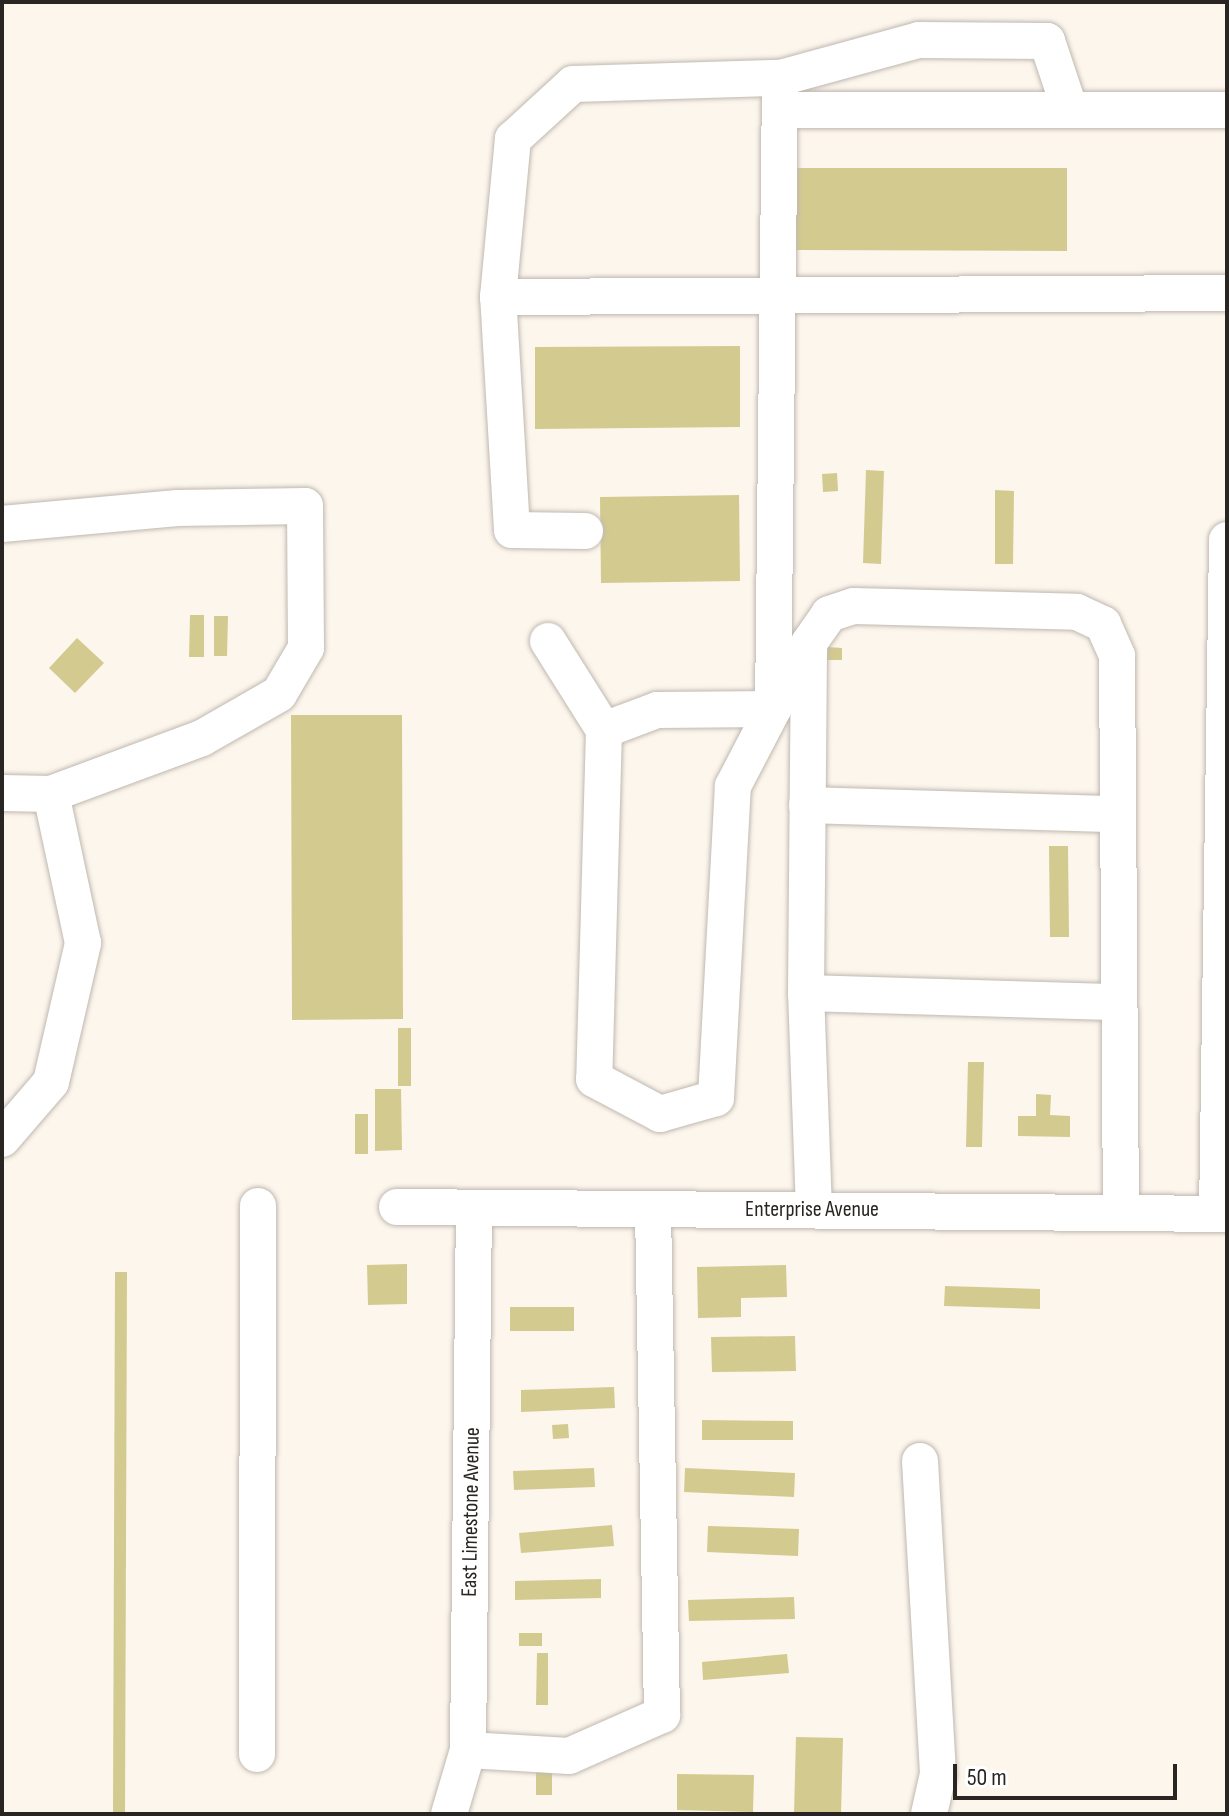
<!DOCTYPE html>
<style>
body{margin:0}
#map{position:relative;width:1229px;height:1816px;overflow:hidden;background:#fdf6ed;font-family:"Sofia Sans Condensed",sans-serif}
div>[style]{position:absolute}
.building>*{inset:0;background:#d3ca90}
.roads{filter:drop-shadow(0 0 2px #bfb8b0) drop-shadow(0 0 2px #bfb8b0)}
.minor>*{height:36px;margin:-18px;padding:0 18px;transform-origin:18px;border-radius:18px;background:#fff}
span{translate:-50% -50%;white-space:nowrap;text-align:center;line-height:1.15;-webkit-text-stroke:6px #fff;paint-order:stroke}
.street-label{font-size:22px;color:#282522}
.frame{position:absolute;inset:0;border:4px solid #282522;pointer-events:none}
.scale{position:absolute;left:953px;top:1764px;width:224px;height:36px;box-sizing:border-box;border:4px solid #282522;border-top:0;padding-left:10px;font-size:24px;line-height:28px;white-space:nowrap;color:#282522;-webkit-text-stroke:6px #fff;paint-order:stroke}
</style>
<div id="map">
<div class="building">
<div style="clip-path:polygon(796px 168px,1067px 168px,1067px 251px,796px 250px)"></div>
<div style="clip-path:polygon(740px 346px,740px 427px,535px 429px,535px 347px)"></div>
<div style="clip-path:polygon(866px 470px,884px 471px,881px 564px,863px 563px)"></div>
<div style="clip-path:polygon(837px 473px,838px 491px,823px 492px,822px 474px)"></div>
<div style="clip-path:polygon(995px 490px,1014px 491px,1013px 564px,995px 564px)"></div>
<div style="clip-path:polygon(739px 495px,740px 581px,601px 583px,600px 497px)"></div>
<div style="clip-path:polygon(190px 615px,204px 615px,204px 657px,189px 657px)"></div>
<div style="clip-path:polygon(214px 616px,228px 616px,227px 656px,214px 656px)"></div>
<div style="clip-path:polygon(77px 638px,104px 663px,75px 693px,49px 668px)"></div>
<div style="clip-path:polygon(828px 647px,842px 648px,842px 660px,827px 660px)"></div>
<div style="clip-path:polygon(291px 715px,402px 715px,403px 1019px,292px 1020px)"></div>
<div style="clip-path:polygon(1049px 846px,1068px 846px,1069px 937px,1050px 937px)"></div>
<div style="clip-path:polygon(398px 1028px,411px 1028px,411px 1086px,398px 1086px)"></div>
<div style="clip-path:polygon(968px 1062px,984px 1062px,982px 1147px,966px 1147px)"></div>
<div style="clip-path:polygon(375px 1089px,401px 1089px,402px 1150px,375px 1151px)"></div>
<div style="clip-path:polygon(1036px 1094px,1051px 1095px,1050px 1115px,1070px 1116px,1070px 1137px,1018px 1136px,1018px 1116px,1036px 1116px)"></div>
<div style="clip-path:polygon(355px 1114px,368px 1114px,368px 1154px,355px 1154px)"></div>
<div style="clip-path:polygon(407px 1264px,407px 1304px,368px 1305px,367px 1265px)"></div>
<div style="clip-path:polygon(786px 1265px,787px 1297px,741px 1298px,741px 1317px,698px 1318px,697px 1267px)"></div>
<div style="clip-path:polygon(115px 1272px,127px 1272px,125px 1814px,113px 1814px)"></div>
<div style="clip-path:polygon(945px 1286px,1040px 1289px,1040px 1309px,944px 1306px)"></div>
<div style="clip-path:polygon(510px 1307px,574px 1307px,574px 1331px,510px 1331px)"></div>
<div style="clip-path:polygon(795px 1336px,796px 1371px,712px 1372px,711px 1337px)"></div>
<div style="clip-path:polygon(614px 1387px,615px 1408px,521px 1412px,521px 1390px)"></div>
<div style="clip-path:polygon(702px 1420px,793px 1421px,793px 1440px,702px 1440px)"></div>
<div style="clip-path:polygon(568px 1424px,569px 1438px,553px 1439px,552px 1425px)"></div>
<div style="clip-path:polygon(594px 1468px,595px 1487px,514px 1490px,513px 1471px)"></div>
<div style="clip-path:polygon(685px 1468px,795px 1473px,794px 1497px,684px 1492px)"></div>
<div style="clip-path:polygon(612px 1525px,614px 1546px,521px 1553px,519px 1533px)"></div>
<div style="clip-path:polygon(708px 1526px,799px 1529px,798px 1556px,707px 1552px)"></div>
<div style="clip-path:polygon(601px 1579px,601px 1598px,515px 1600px,515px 1581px)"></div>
<div style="clip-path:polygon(794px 1597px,795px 1619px,689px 1621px,688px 1600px)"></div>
<div style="clip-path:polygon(519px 1633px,542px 1633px,542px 1646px,519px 1646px)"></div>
<div style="clip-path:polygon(537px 1653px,548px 1653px,548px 1705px,536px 1705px)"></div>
<div style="clip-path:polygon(787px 1654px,789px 1673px,703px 1680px,702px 1662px)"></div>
<div style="clip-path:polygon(796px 1737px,843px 1738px,841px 1814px,794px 1814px)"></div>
<div style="clip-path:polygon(536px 1771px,552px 1771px,552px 1795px,536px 1795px)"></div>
<div style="clip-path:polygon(677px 1774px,754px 1775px,753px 1812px,677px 1810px)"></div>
</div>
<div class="roads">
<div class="minor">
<div style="left:780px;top:110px;width:447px"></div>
<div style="left:498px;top:297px;width:729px;rotate:-0.31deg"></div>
<div style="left:2px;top:524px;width:176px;rotate:-5.2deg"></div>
<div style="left:177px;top:508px;width:128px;rotate:-0.9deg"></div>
<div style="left:305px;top:506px;width:142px;rotate:89.6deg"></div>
<div style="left:306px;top:648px;width:53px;rotate:120.4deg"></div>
<div style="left:279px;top:694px;width:89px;rotate:150.3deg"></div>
<div style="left:202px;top:738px;width:161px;rotate:159.7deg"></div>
<div style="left:51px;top:794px;width:49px;rotate:-178.8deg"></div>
<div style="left:585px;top:531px;width:73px;rotate:-179.2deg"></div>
<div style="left:512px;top:530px;width:233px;rotate:-93.4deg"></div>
<div style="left:498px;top:297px;width:159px;rotate:-84.6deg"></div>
<div style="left:513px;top:139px;width:81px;rotate:-42.5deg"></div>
<div style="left:573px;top:84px;width:207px;rotate:-1.7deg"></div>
<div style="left:780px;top:78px;width:144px;rotate:-15.3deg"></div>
<div style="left:919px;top:40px;width:128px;rotate:0.4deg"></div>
<div style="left:1047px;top:41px;width:70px;rotate:71.6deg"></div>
<div style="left:548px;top:641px;width:105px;rotate:57.8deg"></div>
<div style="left:773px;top:709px;width:116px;rotate:179.5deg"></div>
<div style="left:657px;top:710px;width:57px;rotate:159.3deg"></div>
<div style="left:604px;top:730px;width:349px;rotate:91.6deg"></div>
<div style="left:594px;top:1079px;width:75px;rotate:27.9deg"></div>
<div style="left:660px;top:1114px;width:58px;rotate:-15.9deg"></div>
<div style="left:716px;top:1098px;width:312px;rotate:-86.9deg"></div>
<div style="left:733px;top:786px;width:87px;rotate:-62.5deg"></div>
<div style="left:773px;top:709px;width:631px;rotate:-89.36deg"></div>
<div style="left:807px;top:805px;width:308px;rotate:1.7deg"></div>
<div style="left:806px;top:993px;width:312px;rotate:1.7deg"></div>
<div style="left:2px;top:1139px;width:75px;rotate:-49.3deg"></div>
<div style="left:51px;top:1082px;width:143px;rotate:-77deg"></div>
<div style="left:83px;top:943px;width:152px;rotate:-102.1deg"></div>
<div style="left:397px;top:1207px;width:830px;rotate:0.48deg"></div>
<div style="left:814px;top:1210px;width:217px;rotate:-92.1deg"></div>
<div style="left:806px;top:993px;width:350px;rotate:-89.5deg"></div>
<div style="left:809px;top:643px;width:35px;rotate:-55deg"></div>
<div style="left:829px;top:614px;width:26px;rotate:-18deg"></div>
<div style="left:854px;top:606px;width:223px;rotate:1.5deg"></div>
<div style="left:1077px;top:612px;width:29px;rotate:25deg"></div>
<div style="left:1103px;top:624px;width:35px;rotate:66deg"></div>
<div style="left:1117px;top:656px;width:557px;rotate:89.59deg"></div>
<div style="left:1217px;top:1214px;width:674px;rotate:-89.15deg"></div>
<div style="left:920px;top:1461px;width:314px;rotate:86.7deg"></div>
<div style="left:938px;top:1774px;width:41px;rotate:102.7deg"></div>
<div style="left:468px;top:1750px;width:101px;rotate:3.4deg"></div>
<div style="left:569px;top:1756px;width:102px;rotate:-23.8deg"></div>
<div style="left:662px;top:1715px;width:506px;rotate:-91.02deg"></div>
<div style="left:257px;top:1754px;width:548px;rotate:-89.9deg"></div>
<div style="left:449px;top:1814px;width:67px;rotate:-73.5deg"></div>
<div style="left:468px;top:1750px;width:542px;rotate:-89.37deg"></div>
</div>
</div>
<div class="street-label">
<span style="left:812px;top:1210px">Enterprise Avenue</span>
<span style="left:471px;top:1512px;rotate:-89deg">East Limestone Avenue</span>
</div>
<div class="frame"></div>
<div class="scale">50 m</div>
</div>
